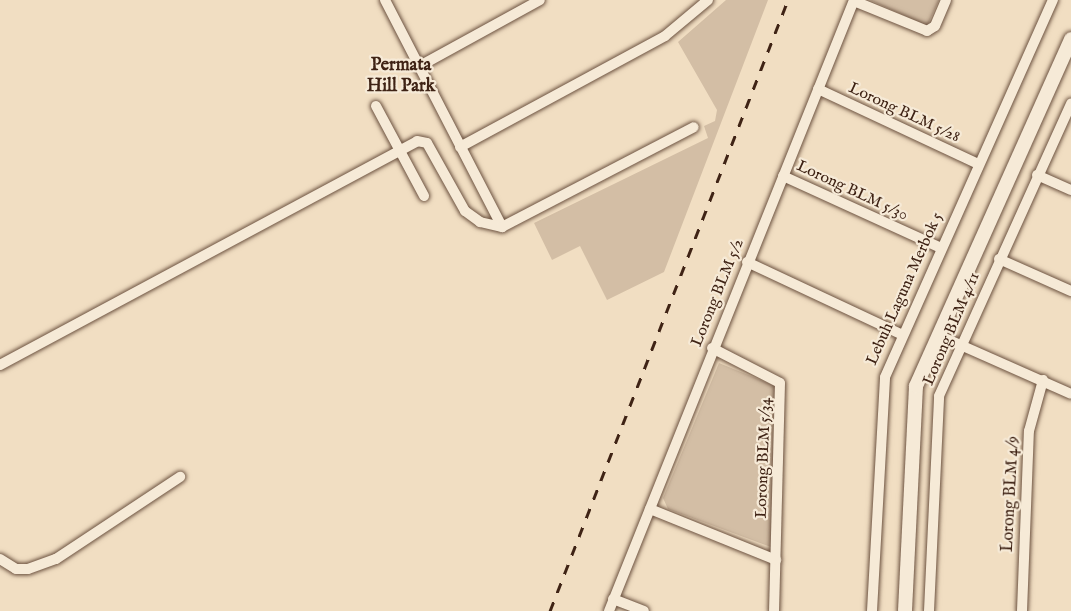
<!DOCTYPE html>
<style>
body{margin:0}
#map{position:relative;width:1071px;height:611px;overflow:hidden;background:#f1dec2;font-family:"IM FELL English",serif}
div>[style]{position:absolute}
.green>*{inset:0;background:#d3bea5}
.roads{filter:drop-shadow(0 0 2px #6c5240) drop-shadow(0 0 2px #6c5240)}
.street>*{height:10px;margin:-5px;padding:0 5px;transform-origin:5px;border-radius:5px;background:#f6ead7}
.secondary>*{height:14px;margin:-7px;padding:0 7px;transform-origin:7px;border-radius:7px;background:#f6ead7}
.rail>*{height:3px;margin-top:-1.5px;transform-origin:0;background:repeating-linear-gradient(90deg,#3f2315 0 10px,transparent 0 20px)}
span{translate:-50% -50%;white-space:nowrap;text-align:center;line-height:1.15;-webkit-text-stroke:4.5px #f6ead7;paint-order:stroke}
.street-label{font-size:16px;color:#3f2315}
.neighbourhood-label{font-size:18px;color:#3f2315;font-weight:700}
</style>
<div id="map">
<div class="green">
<div style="clip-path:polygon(726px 0,768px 0,664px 272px,607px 300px,580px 246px,552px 260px,534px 223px,708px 138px,704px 126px,715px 121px,717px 110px,678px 42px)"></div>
<div style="clip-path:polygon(870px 0,939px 0,927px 26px)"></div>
<div style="clip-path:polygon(719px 363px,775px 386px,771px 547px,668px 509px,663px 498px)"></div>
</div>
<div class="roads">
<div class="street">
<div style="left:385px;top:0;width:255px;rotate:62.7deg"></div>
<div style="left:854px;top:1px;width:79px;rotate:22.3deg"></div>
<div style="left:927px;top:31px;width:9px;rotate:-32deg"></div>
<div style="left:935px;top:26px;width:28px;rotate:-67deg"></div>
<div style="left:418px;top:67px;width:139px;rotate:-28.8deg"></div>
<div style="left:818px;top:89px;width:177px;rotate:25.1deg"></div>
<div style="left:376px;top:106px;width:102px;rotate:61.9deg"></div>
<div style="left:460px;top:147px;width:233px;rotate:-28.4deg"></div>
<div style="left:665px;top:36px;width:56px;rotate:-39.9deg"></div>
<div style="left:1037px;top:175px;width:37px;rotate:24deg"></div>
<div style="left:783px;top:176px;width:174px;rotate:24.5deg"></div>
<div style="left:999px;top:259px;width:79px;rotate:24deg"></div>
<div style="left:747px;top:262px;width:172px;rotate:25.1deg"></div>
<div style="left:938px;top:335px;width:145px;rotate:23.9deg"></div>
<div style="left:712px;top:348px;width:76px;rotate:27.2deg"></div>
<div style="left:780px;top:383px;width:228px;rotate:91.5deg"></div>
<div style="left:0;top:365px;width:473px;rotate:-28.2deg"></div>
<div style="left:417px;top:141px;width:10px;rotate:11deg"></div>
<div style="left:427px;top:143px;width:78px;rotate:60.8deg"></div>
<div style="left:465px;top:211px;width:19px;rotate:36deg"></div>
<div style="left:480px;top:222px;width:23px;rotate:13deg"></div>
<div style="left:502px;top:227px;width:216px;rotate:-27.5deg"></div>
<div style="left:650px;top:509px;width:136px;rotate:22deg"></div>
<div style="left:0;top:559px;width:19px;rotate:32deg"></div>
<div style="left:16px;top:569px;width:12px"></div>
<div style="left:28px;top:569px;width:30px;rotate:-20deg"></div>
<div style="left:56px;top:559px;width:149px;rotate:-33.5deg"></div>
<div style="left:613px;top:599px;width:33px;rotate:21deg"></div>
<div style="left:609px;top:611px;width:658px;rotate:-68.15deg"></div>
<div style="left:872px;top:611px;width:234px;rotate:-86.8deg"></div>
<div style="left:885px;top:377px;width:413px;rotate:-66deg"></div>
<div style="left:929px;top:611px;width:215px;rotate:-87.3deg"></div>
<div style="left:939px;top:396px;width:321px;rotate:-65.7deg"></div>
<div style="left:1022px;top:611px;width:180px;rotate:-87.8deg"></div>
<div style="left:1029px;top:431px;width:53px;rotate:-74.6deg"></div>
</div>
<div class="secondary">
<div style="left:905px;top:611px;width:225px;rotate:-87.2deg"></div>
<div style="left:916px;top:386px;width:380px;rotate:-65.9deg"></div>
</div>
</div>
<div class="rail">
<div style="left:550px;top:611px;width:656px;rotate:-68.72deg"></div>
</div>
<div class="street-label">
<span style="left:904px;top:113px;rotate:25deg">Lorong BLM 5/28</span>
<span style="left:852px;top:191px;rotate:25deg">Lorong BLM 5/30</span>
<span style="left:905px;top:289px;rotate:-66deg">Lebuh Laguna Merbok 5</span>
<span style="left:718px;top:293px;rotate:-68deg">Lorong BLM 5/2</span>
<span style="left:952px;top:329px;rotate:-67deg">Lorong BLM 4/11</span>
<span style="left:764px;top:458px;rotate:-88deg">Lorong BLM 5/34</span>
<span style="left:1011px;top:494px;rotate:-87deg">Lorong BLM 4/9</span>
</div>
<div class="neighbourhood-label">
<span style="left:401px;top:77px">Permata<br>Hill Park</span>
</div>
</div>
